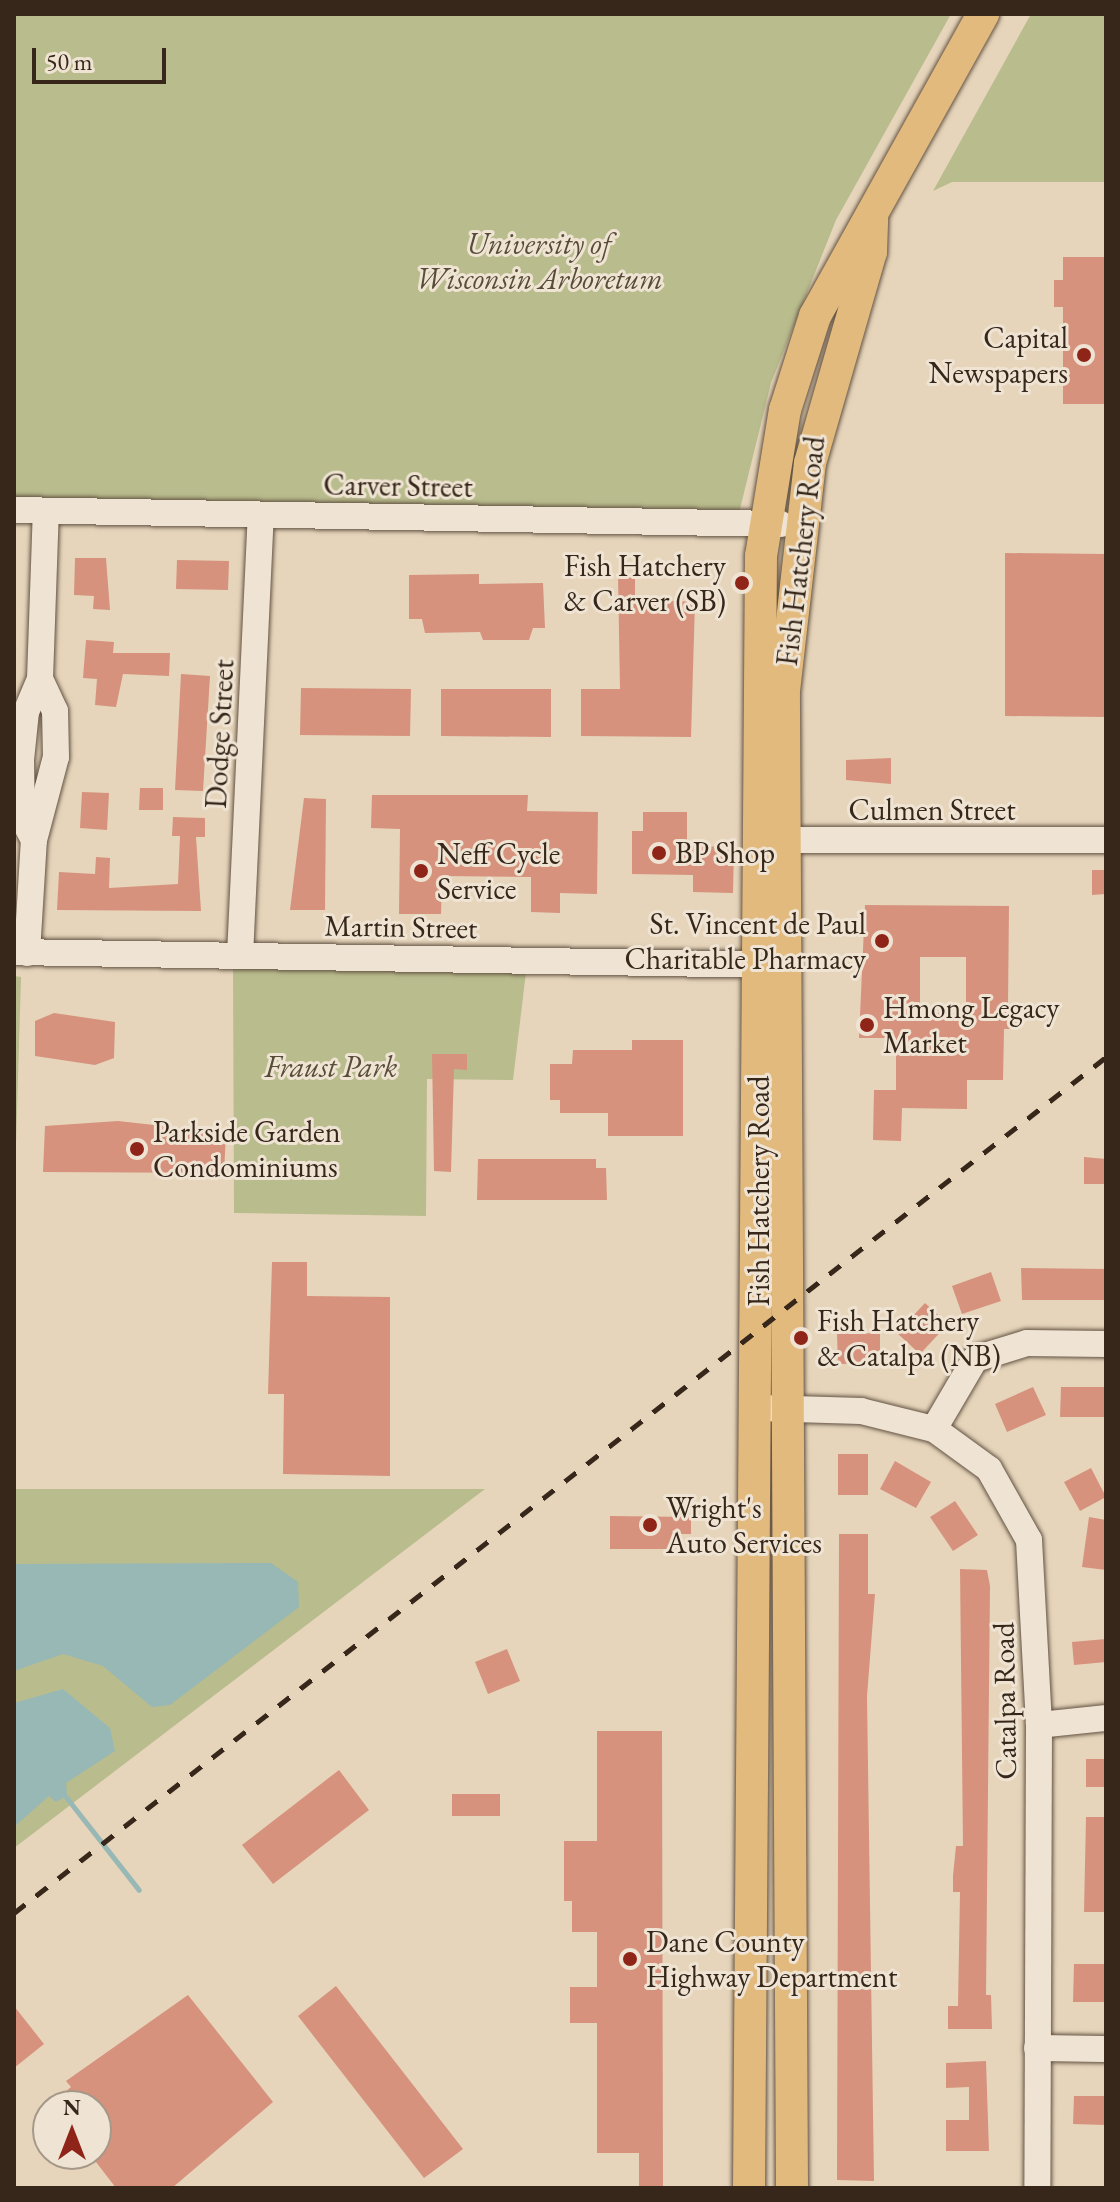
<!DOCTYPE html>
<style>
body{margin:0}
#map{position:relative;width:1120px;height:2202px;overflow:hidden;background:#e6d5bb;font-family:"EB Garamond",serif}
div>[style]{position:absolute}
.green>*{inset:0;background:#b9bc8d}
.water>*{inset:0;background:#97b8b5}
.stream>*{height:5px;margin:-2.5px;padding:0 2.5px;transform-origin:2.5px;border-radius:2.5px;background:#97b8b5}
.building>*{inset:0;background:#d6927d}
.roads{filter:drop-shadow(0 0 2px #625242) drop-shadow(0 0 2px #625242)}
.minor>*{height:26px;margin:-13px;padding:0 13px;transform-origin:13px;border-radius:13px;background:#efe4d3}
.major>*{height:32px;margin:-16px;padding:0 16px;transform-origin:16px;border-radius:16px;background:#e3ba7e}
.rail>*{height:5px;margin-top:-2.5px;transform-origin:0;background:repeating-linear-gradient(90deg,#36271a 0 14px,transparent 0 28px)}
.dots>*{width:22px;height:22px;translate:-50% -50%;box-sizing:border-box;border:4px solid #efe4d3;border-radius:50%}
span{translate:-50% -50%;white-space:nowrap;text-align:center;line-height:1.15;-webkit-text-stroke:6px #efe4d3;paint-order:stroke}
.park-label{font-size:30px;color:#574c37;font-style:italic}
.poi-label{font-size:30px;color:#36271a}
.right{translate:-100% -50%;text-align:right}
.left{translate:0 -50%;text-align:left}
.street-label{font-size:30px;color:#36271a}
.frame{position:absolute;inset:0;border:16px solid #36271a;pointer-events:none}
.north{position:absolute;left:32px;top:2090px;width:80px;height:80px;box-sizing:border-box;background:#efe4d3;border:2px solid #a59889;border-radius:50%;rotate:0deg;font-size:22px;font-weight:700;line-height:32px;text-align:center;color:#36271a}
.north::after{content:'';display:block;margin:auto;width:28px;height:36px;background:#8f2418;clip-path:polygon(50% 0,100% 100%,50% 72%,0 100%)}
.scale{position:absolute;left:32px;top:48px;width:134px;height:36px;box-sizing:border-box;border:4px solid #36271a;border-top:0;padding-left:10px;font-size:24px;line-height:28px;white-space:nowrap;color:#36271a;-webkit-text-stroke:6px #efe4d3;paint-order:stroke}
</style>
<div id="map">
<div class="green">
<div style="clip-path:polygon(14px 14px,951px 14px,836px 220px,771px 383px,739px 513px,14px 500px)"></div>
<div style="clip-path:polygon(1031px 14px,1106px 14px,1106px 182px,952px 182px,933px 191px)"></div>
<div style="clip-path:polygon(233px 966px,526px 972px,513px 1080px,427px 1079px,426px 1216px,234px 1213px)"></div>
<div style="clip-path:polygon(14px 976px,21px 977px,14px 1212px)"></div>
<div style="clip-path:polygon(14px 1489px,485px 1489px,14px 1848px)"></div>
</div>
<div class="water">
<div style="clip-path:polygon(271px 1563px,298px 1582px,299px 1607px,170px 1705px,152px 1707px,103px 1666px,63px 1654px,14px 1671px,14px 1564px)"></div>
<div style="clip-path:polygon(63px 1689px,110px 1728px,115px 1751px,66px 1783px,67px 1796px,56px 1802px,49px 1796px,14px 1827px,14px 1703px)"></div>
</div>
<div class="stream">
<div style="left:66px;top:1797px;width:118px;rotate:51.9deg"></div>
</div>
<div class="building">
<div style="clip-path:polygon(1063px 257px,1106px 257px,1106px 404px,1063px 404px,1063px 307px,1054px 307px,1054px 280px,1063px 280px)"></div>
<div style="clip-path:polygon(1005px 553px,1106px 554px,1106px 717px,1005px 716px)"></div>
<div style="clip-path:polygon(75px 558px,106px 558px,110px 610px,93px 609px,94px 596px,74px 595px)"></div>
<div style="clip-path:polygon(177px 560px,229px 561px,228px 590px,176px 589px)"></div>
<div style="clip-path:polygon(479px 574px,479px 584px,543px 583px,545px 628px,533px 628px,529px 640px,483px 640px,480px 632px,425px 633px,422px 619px,409px 619px,409px 575px)"></div>
<div style="clip-path:polygon(618px 576px,635px 576px,635px 599px,695px 602px,691px 737px,581px 736px,581px 689px,620px 689px)"></div>
<div style="clip-path:polygon(86px 640px,114px 642px,113px 653px,170px 653px,169px 676px,123px 674px,116px 707px,95px 705px,97px 679px,83px 678px)"></div>
<div style="clip-path:polygon(181px 674px,210px 676px,203px 791px,175px 790px)"></div>
<div style="clip-path:polygon(301px 688px,411px 689px,410px 736px,300px 735px)"></div>
<div style="clip-path:polygon(441px 689px,551px 689px,551px 737px,441px 736px)"></div>
<div style="clip-path:polygon(891px 758px,891px 784px,846px 780px,846px 760px)"></div>
<div style="clip-path:polygon(140px 788px,163px 788px,163px 810px,139px 810px)"></div>
<div style="clip-path:polygon(82px 792px,109px 793px,107px 830px,80px 828px)"></div>
<div style="clip-path:polygon(372px 795px,528px 795px,527px 811px,598px 812px,597px 894px,560px 893px,560px 913px,531px 912px,531px 877px,442px 876px,441px 914px,399px 914px,400px 829px,371px 828px)"></div>
<div style="clip-path:polygon(304px 798px,326px 799px,325px 910px,290px 910px)"></div>
<div style="clip-path:polygon(643px 812px,687px 812px,687px 846px,734px 847px,733px 893px,693px 892px,693px 875px,632px 874px,632px 831px,643px 831px)"></div>
<div style="clip-path:polygon(173px 817px,205px 818px,205px 837px,196px 837px,201px 911px,57px 910px,59px 872px,95px 874px,96px 857px,110px 858px,109px 888px,178px 884px,180px 836px,172px 836px)"></div>
<div style="clip-path:polygon(1092px 870px,1106px 870px,1106px 894px,1092px 895px)"></div>
<div style="clip-path:polygon(evenodd,865px 905px,1009px 906px,1008px 1005px,1018px 1005px,1018px 1029px,1004px 1029px,1003px 1080px,967px 1080px,967px 1109px,902px 1108px,901px 1141px,873px 1140px,874px 1090px,896px 1090px,896px 1038px,859px 1038px,865px 905px,920px 957px,966px 957px,966px 1013px,920px 1013px,920px 957px)"></div>
<div style="clip-path:polygon(54px 1013px,115px 1022px,114px 1058px,95px 1065px,35px 1056px,35px 1021px)"></div>
<div style="clip-path:polygon(632px 1040px,683px 1040px,683px 1136px,608px 1136px,608px 1113px,560px 1113px,560px 1100px,550px 1100px,550px 1064px,572px 1064px,573px 1050px,632px 1050px)"></div>
<div style="clip-path:polygon(432px 1054px,467px 1054px,467px 1070px,454px 1069px,451px 1172px,434px 1171px)"></div>
<div style="clip-path:polygon(118px 1121px,226px 1133px,224px 1173px,43px 1172px,45px 1126px)"></div>
<div style="clip-path:polygon(1084px 1157px,1106px 1159px,1106px 1184px,1084px 1184px)"></div>
<div style="clip-path:polygon(478px 1159px,596px 1159px,596px 1168px,606px 1168px,607px 1200px,477px 1200px)"></div>
<div style="clip-path:polygon(272px 1262px,307px 1262px,307px 1296px,390px 1297px,390px 1476px,283px 1474px,284px 1394px,268px 1394px)"></div>
<div style="clip-path:polygon(1021px 1268px,1106px 1269px,1106px 1300px,1022px 1300px)"></div>
<div style="clip-path:polygon(991px 1272px,1001px 1301px,962px 1314px,952px 1286px)"></div>
<div style="clip-path:polygon(925px 1303px,948px 1324px,920px 1354px,897px 1333px)"></div>
<div style="clip-path:polygon(880px 1333px,880px 1363px,838px 1364px,837px 1334px)"></div>
<div style="clip-path:polygon(1033px 1387px,1046px 1415px,1007px 1432px,995px 1404px)"></div>
<div style="clip-path:polygon(1061px 1387px,1106px 1387px,1106px 1417px,1060px 1417px)"></div>
<div style="clip-path:polygon(838px 1454px,868px 1454px,868px 1495px,838px 1495px)"></div>
<div style="clip-path:polygon(895px 1461px,931px 1482px,916px 1508px,880px 1489px)"></div>
<div style="clip-path:polygon(1091px 1468px,1106px 1497px,1080px 1511px,1064px 1482px)"></div>
<div style="clip-path:polygon(955px 1501px,978px 1535px,953px 1551px,930px 1517px)"></div>
<div style="clip-path:polygon(610px 1516px,691px 1517px,691px 1534px,674px 1534px,673px 1549px,610px 1549px)"></div>
<div style="clip-path:polygon(1089px 1517px,1106px 1520px,1106px 1570px,1082px 1567px)"></div>
<div style="clip-path:polygon(839px 1534px,868px 1534px,868px 1594px,875px 1594px,867px 1696px,874px 2181px,837px 2180px)"></div>
<div style="clip-path:polygon(960px 1569px,987px 1570px,990px 1586px,986px 1995px,991px 1995px,992px 2029px,948px 2029px,948px 2006px,958px 2006px,960px 1892px,953px 1892px,953px 1876px,956px 1846px,963px 1846px)"></div>
<div style="clip-path:polygon(1106px 1639px,1106px 1662px,1074px 1665px,1072px 1642px)"></div>
<div style="clip-path:polygon(507px 1649px,520px 1681px,488px 1694px,475px 1662px)"></div>
<div style="clip-path:polygon(597px 1731px,662px 1731px,663px 2188px,639px 2188px,639px 2153px,597px 2153px,597px 2023px,570px 2023px,570px 1987px,597px 1987px,597px 1932px,572px 1932px,572px 1901px,564px 1901px,564px 1841px,597px 1841px)"></div>
<div style="clip-path:polygon(1086px 1759px,1106px 1759px,1106px 1787px,1086px 1787px)"></div>
<div style="clip-path:polygon(339px 1770px,369px 1810px,273px 1884px,242px 1845px)"></div>
<div style="clip-path:polygon(452px 1794px,500px 1794px,500px 1816px,452px 1816px)"></div>
<div style="clip-path:polygon(1086px 1817px,1106px 1817px,1106px 1912px,1084px 1912px)"></div>
<div style="clip-path:polygon(1074px 1964px,1106px 1964px,1106px 2002px,1073px 2002px)"></div>
<div style="clip-path:polygon(336px 1986px,463px 2149px,424px 2178px,298px 2016px)"></div>
<div style="clip-path:polygon(188px 1995px,273px 2102px,172px 2188px,116px 2188px,96px 2162px,96px 2106px,48px 2106px,71px 2087px,66px 2081px)"></div>
<div style="clip-path:polygon(14px 2006px,44px 2044px,14px 2068px)"></div>
<div style="clip-path:polygon(986px 2061px,989px 2151px,946px 2151px,946px 2120px,969px 2120px,969px 2087px,946px 2088px,946px 2063px)"></div>
<div style="clip-path:polygon(1074px 2096px,1106px 2096px,1106px 2125px,1073px 2124px)"></div>
</div>
<div class="roads">
<div class="minor">
<div style="left:14px;top:510px;width:767px;rotate:1.05deg"></div>
<div style="left:34px;top:840px;width:26px;rotate:-118deg"></div>
<div style="left:22px;top:817px;width:57px;rotate:-91deg"></div>
<div style="left:21px;top:760px;width:48px;rotate:-84.1deg"></div>
<div style="left:26px;top:712px;width:36px;rotate:-67deg"></div>
<div style="left:40px;top:679px;width:168px;rotate:-88deg"></div>
<div style="left:766px;top:840px;width:340px"></div>
<div style="left:14px;top:952px;width:762px;rotate:0.98deg"></div>
<div style="left:27px;top:953px;width:113px;rotate:-86.5deg"></div>
<div style="left:34px;top:840px;width:86px;rotate:-75.2deg"></div>
<div style="left:56px;top:757px;width:46px;rotate:-91.2deg"></div>
<div style="left:55px;top:711px;width:35px;rotate:-115deg"></div>
<div style="left:240px;top:956px;width:441px;rotate:-87.3deg"></div>
<div style="left:760px;top:1408px;width:101px;rotate:1.7deg"></div>
<div style="left:861px;top:1411px;width:75px;rotate:13.9deg"></div>
<div style="left:934px;top:1429px;width:68px;rotate:36deg"></div>
<div style="left:989px;top:1469px;width:81px;rotate:60.6deg"></div>
<div style="left:1029px;top:1540px;width:185px;rotate:86.9deg"></div>
<div style="left:1039px;top:1725px;width:463px;rotate:90.2deg"></div>
<div style="left:934px;top:1429px;width:81px;rotate:-59.6deg"></div>
<div style="left:975px;top:1359px;width:54px;rotate:-17.1deg"></div>
<div style="left:1027px;top:1343px;width:79px;rotate:0.7deg"></div>
<div style="left:1039px;top:1725px;width:67px;rotate:-6deg"></div>
<div style="left:1037px;top:2048px;width:69px;rotate:0.8deg"></div>
</div>
<div class="major">
<div style="left:749px;top:2188px;width:1632px;rotate:-89.58deg"></div>
<div style="left:761px;top:556px;width:148px;rotate:-80.7deg"></div>
<div style="left:785px;top:410px;width:99px;rotate:-72.3deg"></div>
<div style="left:815px;top:316px;width:346px;rotate:-60.9deg"></div>
<div style="left:792px;top:2188px;width:1497px;rotate:-90.31deg"></div>
<div style="left:784px;top:691px;width:229px;rotate:-83.5deg"></div>
<div style="left:810px;top:463px;width:220px;rotate:-73.9deg"></div>
<div style="left:871px;top:252px;width:34px;rotate:-88deg"></div>
</div>
</div>
<div class="rail">
<div style="left:14px;top:1913px;width:1388px;rotate:-38.09deg"></div>
</div>
<div class="dots">
<div style="left:1084px;top:355px;background:#8f2418"></div>
<div style="left:742px;top:583px;background:#8f2418"></div>
<div style="left:659px;top:853px;background:#8f2418"></div>
<div style="left:421px;top:871px;background:#8f2418"></div>
<div style="left:882px;top:941px;background:#8f2418"></div>
<div style="left:867px;top:1025px;background:#8f2418"></div>
<div style="left:137px;top:1149px;background:#8f2418"></div>
<div style="left:801px;top:1338px;background:#8f2418"></div>
<div style="left:650px;top:1525px;background:#8f2418"></div>
<div style="left:630px;top:1959px;background:#8f2418"></div>
</div>
<div class="park-label">
<span style="left:539px;top:261px">University of<br>Wisconsin Arboretum</span>
<span style="left:331px;top:1067px">Fraust Park</span>
</div>
<div class="poi-label">
<span class="right" style="left:1068px;top:355px">Capital<br>Newspapers</span>
<span class="right" style="left:726px;top:583px">Fish Hatchery<br>&amp; Carver (SB)</span>
<span class="left" style="left:675px;top:853px">BP Shop</span>
<span class="left" style="left:437px;top:871px">Neff Cycle<br>Service</span>
<span class="right" style="left:866px;top:941px">St. Vincent de Paul<br>Charitable Pharmacy</span>
<span class="left" style="left:883px;top:1025px">Hmong Legacy<br>Market</span>
<span class="left" style="left:153px;top:1149px">Parkside Garden<br>Condominiums</span>
<span class="left" style="left:817px;top:1338px">Fish Hatchery<br>&amp; Catalpa (NB)</span>
<span class="left" style="left:666px;top:1525px">Wright's<br>Auto Services</span>
<span class="left" style="left:646px;top:1959px">Dane County<br>Highway Department</span>
</div>
<div class="street-label">
<span style="left:398px;top:486px;rotate:1deg">Carver Street</span>
<span style="left:801px;top:551px;rotate:-83deg">Fish Hatchery Road</span>
<span style="left:220px;top:734px;rotate:-87deg">Dodge Street</span>
<span style="left:932px;top:810px">Culmen Street</span>
<span style="left:401px;top:927px;rotate:1deg">Martin Street</span>
<span style="left:759px;top:1191px;rotate:-90deg">Fish Hatchery Road</span>
<span style="left:1005px;top:1701px;rotate:-91deg">Catalpa Road</span>
</div>
<div class="frame"></div>
<div class="north">N</div>
<div class="scale">50 m</div>
</div>
